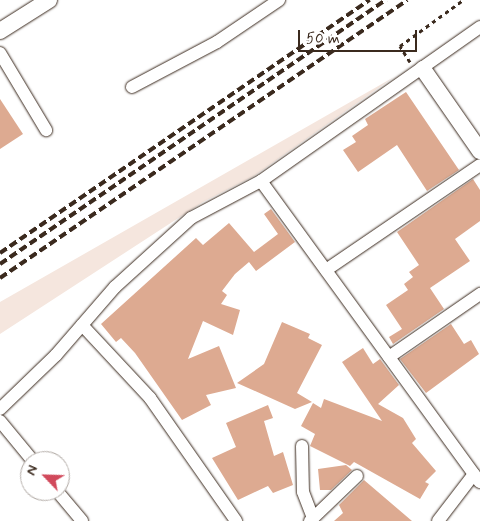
<!DOCTYPE html>
<style>
body{margin:0}
#map{position:relative;width:480px;height:521px;overflow:hidden;background:#fff;font-family:Mynerve,sans-serif}
div>[style]{position:absolute}
.built>*{inset:0;background:#f5e6de}
.building>*{inset:0;background:#ddaa91}
.path>*{height:3px;margin-top:-1.5px;transform-origin:0;background:repeating-linear-gradient(90deg,#3b2a1e 0 4px,transparent 0 8px)}
.roads{filter:drop-shadow(0 0 1px #3b2a1e) drop-shadow(0 0 1px #3b2a1e)}
.minor>*{height:12px;margin:-6px;padding:0 6px;transform-origin:6px;border-radius:6px;background:#fff}
.tertiary>*{height:16px;margin:-8px;padding:0 8px;transform-origin:8px;border-radius:8px;background:#fff}
.rail>*{height:4px;margin-top:-2px;transform-origin:0;background:repeating-linear-gradient(90deg,#3b2a1e 0 8px,transparent 0 12px)}
span{translate:-50% -50%;white-space:nowrap;text-align:center;line-height:1.15;-webkit-text-stroke:5px #fff;paint-order:stroke}
.north{position:absolute;left:20px;top:451px;width:50px;height:50px;box-sizing:border-box;background:#fff;border:1px solid #b1aaa5;border-radius:50%;rotate:294deg;font-size:14px;font-weight:700;line-height:20px;text-align:center;color:#3b2a1e}
.north::after{content:'';display:block;margin:auto;width:18px;height:22px;background:#d1495b;clip-path:polygon(50% 0,100% 100%,50% 72%,0 100%)}
.scale{position:absolute;left:298px;top:30px;width:119px;height:22px;box-sizing:border-box;border:2px solid #3b2a1e;border-top:0;padding-left:6px;font-size:15px;line-height:18px;white-space:nowrap;color:#3b2a1e;-webkit-text-stroke:4px #fff;paint-order:stroke}
</style>
<div id="map">
<div class="built">
<div style="clip-path:polygon(394px 77px,254px 176px,203px 202px,0 334px,0 302px)"></div>
</div>
<div class="building">
<div style="clip-path:polygon(406px 92px,459px 170px,427px 191px,397px 145px,358px 172px,343px 150px,356px 142px,352px 136px,368px 125px,365px 119px)"></div>
<div style="clip-path:polygon(0 99px,23px 134px,0 149px)"></div>
<div style="clip-path:polygon(473px 179px,480px 190px,480px 221px,455px 239px,470px 261px,430px 288px,444px 309px,393px 344px,389px 337px,402px 329px,386px 305px,408px 290px,404px 284px,413px 277px,409px 272px,419px 265px,397px 232px)"></div>
<div style="clip-path:polygon(271px 209px,295px 242px,256px 271px,249px 262px,235px 274px,222px 291px,227px 295px,221px 304px,240px 310px,233px 335px,203px 321px,188px 359px,219px 346px,236px 388px,206px 395px,211px 405px,182px 420px,135px 353px,121px 338px,116px 342px,101px 324px,196px 238px,203px 245px,229px 223px,254px 252px,278px 234px,264px 214px)"></div>
<div style="clip-path:polygon(282px 322px,310px 334px,308px 338px,322px 345px,297px 393px,312px 402px,295px 409px,237px 383px,264px 364px)"></div>
<div style="clip-path:polygon(451px 324px,464px 344px,471px 340px,479px 354px,426px 393px,400px 359px)"></div>
<div style="clip-path:polygon(363px 348px,373px 364px,380px 359px,399px 385px,378px 404px,403px 418px,416px 439px,412px 443px,436px 471px,425px 482px,429px 484px,420px 499px,354px 462px,350px 466px,310px 446px,315px 434px,301px 426px,313px 403px,321px 408px,324px 399px,382px 421px,342px 362px)"></div>
<div style="clip-path:polygon(268px 405px,273px 418px,264px 421px,274px 456px,283px 452px,293px 485px,273px 493px,268px 486px,238px 500px,212px 458px,236px 447px,226px 423px)"></div>
<div style="clip-path:polygon(346px 465px,352px 470px,331px 490px,320px 490px,318px 469px)"></div>
<div style="clip-path:polygon(364px 480px,412px 521px,334px 521px,343px 513px,339px 505px)"></div>
</div>
<div class="path">
<div style="left:410px;top:62px;width:19px;rotate:-122deg"></div>
<div style="left:400px;top:46px;width:78px;rotate:-36.1deg"></div>
</div>
<div class="roads">
<div class="minor">
<div style="left:0;top:53px;width:90px;rotate:59.1deg"></div>
<div style="left:132px;top:87px;width:96px;rotate:-27.9deg"></div>
<div style="left:217px;top:42px;width:75px;rotate:-34.1deg"></div>
<div style="left:261px;top:181px;width:372px;rotate:54deg"></div>
<div style="left:326px;top:270px;width:186px;rotate:-34.3deg"></div>
<div style="left:82px;top:325px;width:100px;rotate:47deg"></div>
<div style="left:150px;top:398px;width:150px;rotate:55deg"></div>
<div style="left:389px;top:357px;width:111px;rotate:-34.7deg"></div>
<div style="left:0;top:409px;width:78px;rotate:-44deg"></div>
<div style="left:56px;top:355px;width:90px;rotate:-49.1deg"></div>
<div style="left:115px;top:287px;width:103px;rotate:-42.2deg"></div>
<div style="left:191px;top:218px;width:79px;rotate:-27.9deg"></div>
<div style="left:261px;top:181px;width:268px;rotate:-35.1deg"></div>
<div style="left:0;top:421px;width:52px;rotate:50.5deg"></div>
<div style="left:302px;top:446px;width:46px;rotate:88.8deg"></div>
<div style="left:303px;top:492px;width:28px;rotate:69deg"></div>
<div style="left:57px;top:491px;width:39px;rotate:50deg"></div>
<div style="left:310px;top:521px;width:65px;rotate:-43.8deg"></div>
<div style="left:438px;top:521px;width:59px;rotate:-52.5deg"></div>
</div>
<div class="tertiary">
<div style="left:0;top:31px;width:58px;rotate:-32.3deg"></div>
<div style="left:423px;top:69px;width:100px;rotate:55.2deg"></div>
</div>
</div>
<div class="rail">
<div style="left:0;top:253px;width:448px;rotate:-34.4deg"></div>
<div style="left:0;top:264px;width:468px;rotate:-34.4deg"></div>
<div style="left:0;top:278px;width:493px;rotate:-34.3deg"></div>
</div>
<div class="north">N</div>
<div class="scale">50 m</div>
</div>
